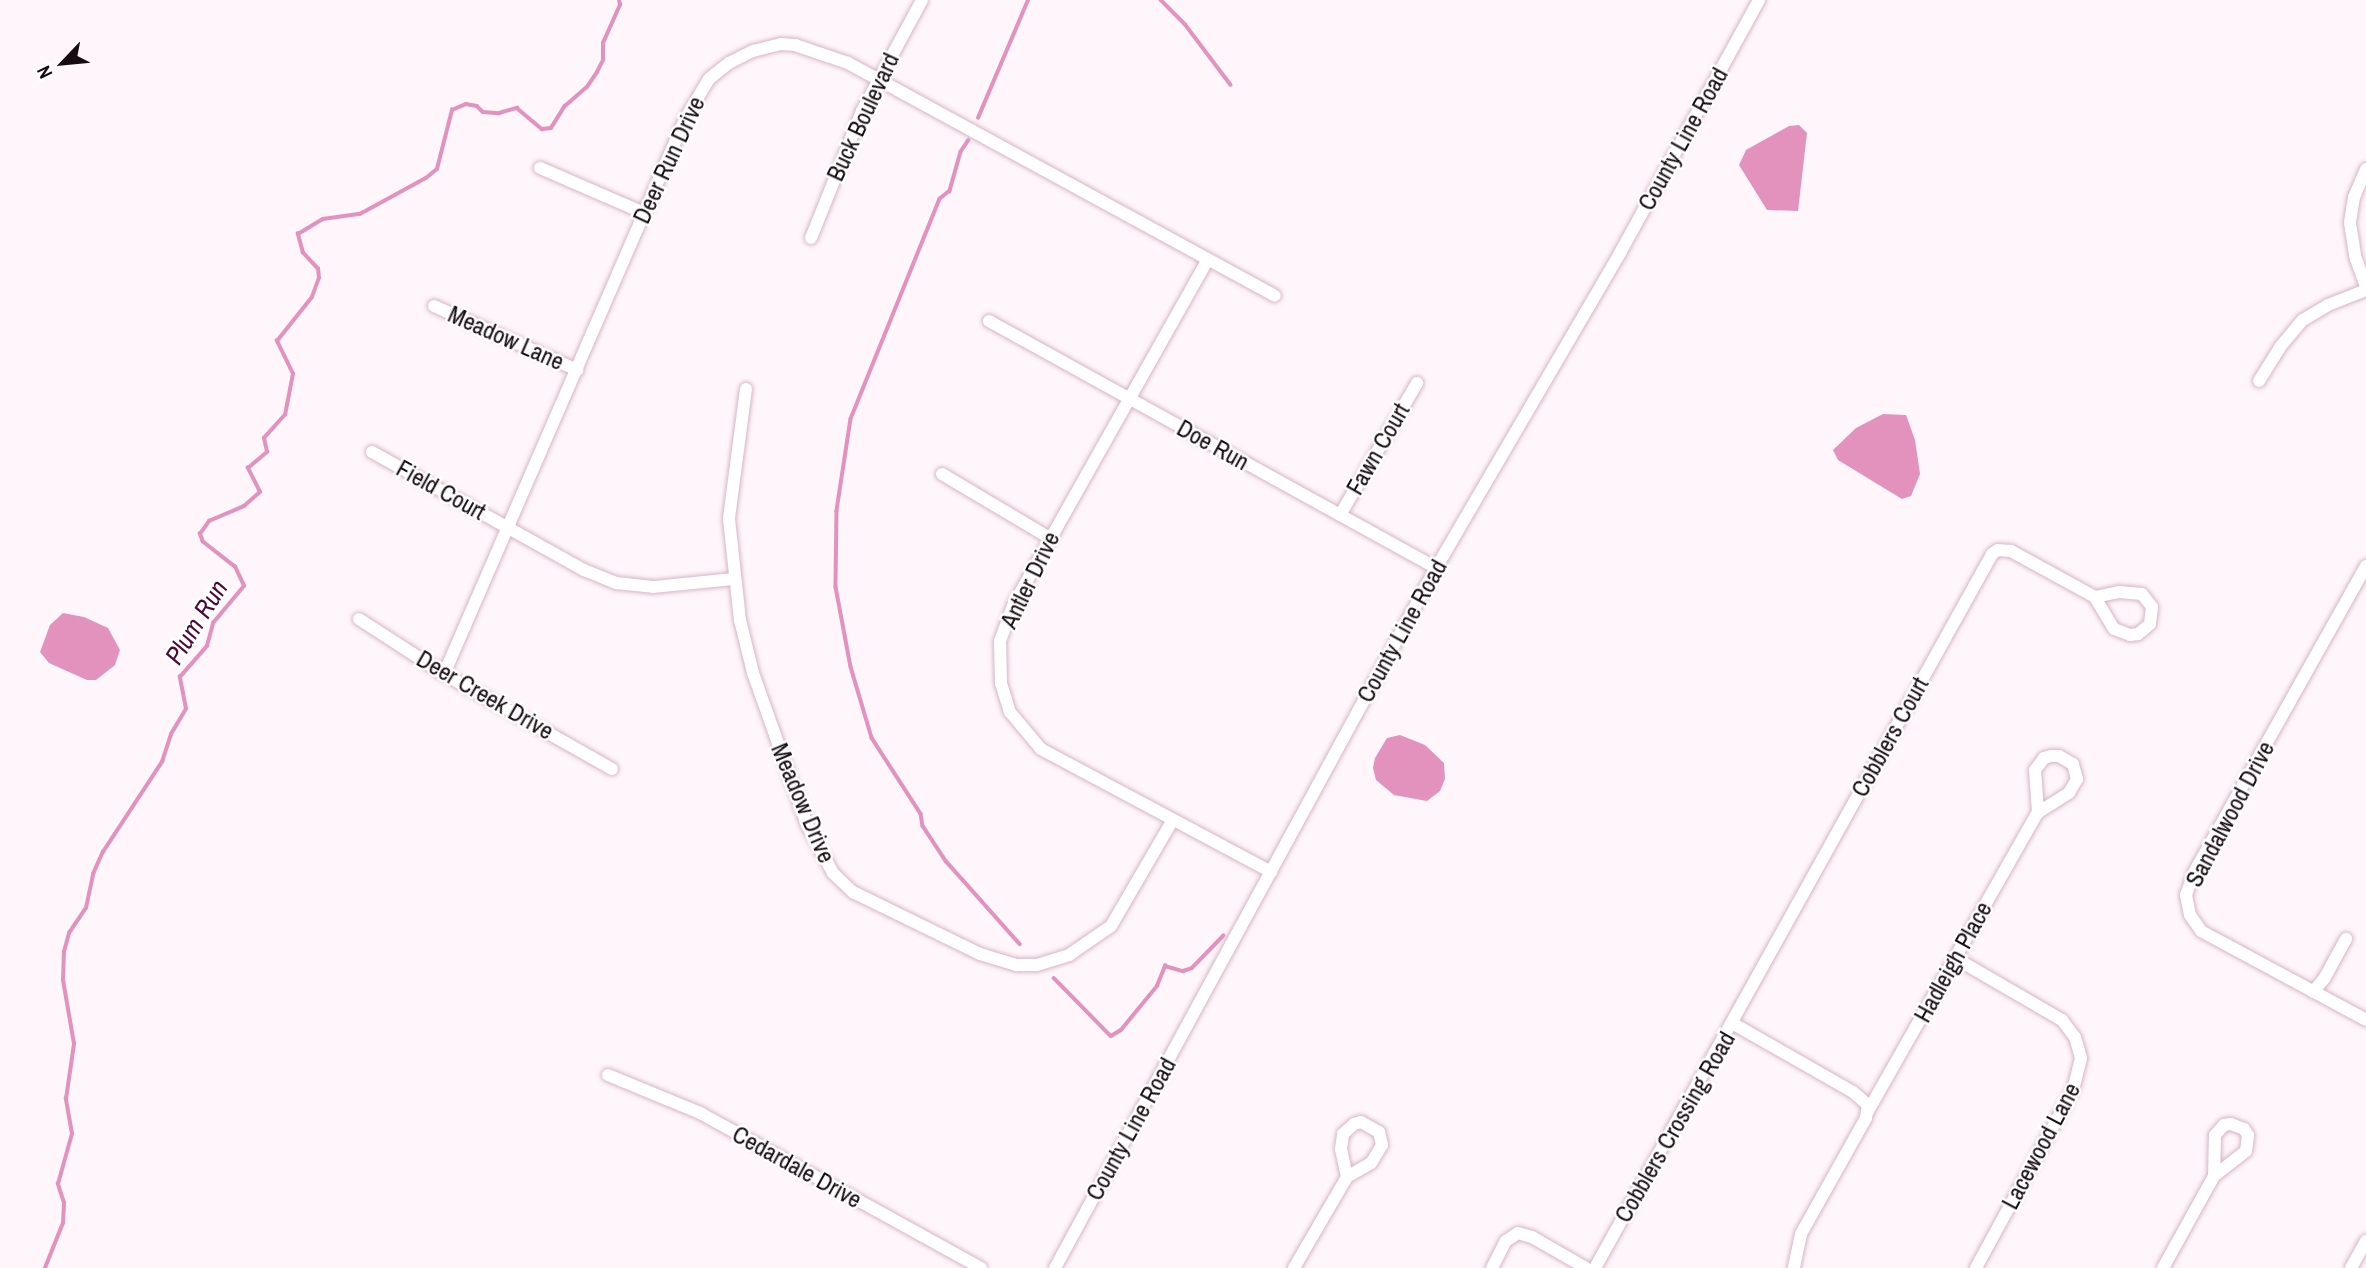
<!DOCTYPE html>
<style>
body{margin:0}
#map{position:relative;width:2366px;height:1268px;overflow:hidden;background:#fef6fa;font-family:"Archivo Narrow",sans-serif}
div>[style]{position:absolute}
.water>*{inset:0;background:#e292bd}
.stream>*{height:3.5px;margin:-1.75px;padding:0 1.75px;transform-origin:1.75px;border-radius:1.75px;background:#e292bd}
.roads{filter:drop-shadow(0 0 2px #d7b5c6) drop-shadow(0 0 2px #d7b5c6)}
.minor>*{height:12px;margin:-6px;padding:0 6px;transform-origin:6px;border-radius:6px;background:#fff}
span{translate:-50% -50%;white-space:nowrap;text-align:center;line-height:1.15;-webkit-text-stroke:5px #fff;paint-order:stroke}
.street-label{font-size:24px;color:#170c12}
.water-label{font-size:26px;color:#4e0836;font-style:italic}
.north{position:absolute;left:28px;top:28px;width:70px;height:70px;-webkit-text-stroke:5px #fff;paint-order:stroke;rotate:244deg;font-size:19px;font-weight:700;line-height:28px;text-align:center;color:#170c12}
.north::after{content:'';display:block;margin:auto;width:24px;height:32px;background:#170c12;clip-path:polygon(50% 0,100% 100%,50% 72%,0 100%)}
</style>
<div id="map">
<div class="water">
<div style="clip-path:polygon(1799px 125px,1807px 133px,1798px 211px,1767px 210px,1739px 165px,1746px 150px,1789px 126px)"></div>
<div style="clip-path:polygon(1883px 414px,1906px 415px,1915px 440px,1920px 474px,1911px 496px,1902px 499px,1838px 460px,1833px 450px,1856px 428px)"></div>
<div style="clip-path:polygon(63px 613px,84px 617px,108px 628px,120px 650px,115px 665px,96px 680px,87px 680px,49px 663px,40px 652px,50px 625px)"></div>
<div style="clip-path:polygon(1400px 735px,1425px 745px,1444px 763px,1445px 779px,1440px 791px,1427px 801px,1394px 795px,1376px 780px,1373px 768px,1375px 758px,1387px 738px)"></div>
</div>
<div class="stream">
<div style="left:1161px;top:0;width:34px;rotate:45deg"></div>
<div style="left:1185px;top:24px;width:76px;rotate:53deg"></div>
<div style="left:978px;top:118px;width:128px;rotate:-67deg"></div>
<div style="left:969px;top:140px;width:14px;rotate:124deg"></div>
<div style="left:961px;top:152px;width:41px;rotate:105.8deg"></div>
<div style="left:950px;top:191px;width:13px;rotate:141deg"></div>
<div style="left:940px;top:199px;width:237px;rotate:112deg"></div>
<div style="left:851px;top:419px;width:93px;rotate:98.7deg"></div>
<div style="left:837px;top:511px;width:76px;rotate:90.8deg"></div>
<div style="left:836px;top:587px;width:81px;rotate:79.4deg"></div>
<div style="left:851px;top:667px;width:74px;rotate:73.5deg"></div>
<div style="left:872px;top:738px;width:90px;rotate:57.2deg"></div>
<div style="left:921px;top:814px;width:12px;rotate:81deg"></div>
<div style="left:923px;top:826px;width:42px;rotate:56.7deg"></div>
<div style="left:946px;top:861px;width:111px;rotate:48.3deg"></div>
<div style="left:1054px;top:978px;width:81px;rotate:45.5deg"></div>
<div style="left:1111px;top:1036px;width:12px;rotate:-31deg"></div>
<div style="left:1121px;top:1030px;width:57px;rotate:-50.7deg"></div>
<div style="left:1157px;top:986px;width:22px;rotate:-68deg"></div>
<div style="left:1165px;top:966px;width:19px;rotate:16deg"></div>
<div style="left:1183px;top:971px;width:9px;rotate:-18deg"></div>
<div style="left:1192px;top:968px;width:45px;rotate:-45.9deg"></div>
<div style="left:45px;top:1268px;width:48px;rotate:-68.2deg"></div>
<div style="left:63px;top:1223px;width:20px;rotate:-87deg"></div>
<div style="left:64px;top:1203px;width:20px;rotate:-108deg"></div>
<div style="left:58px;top:1184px;width:52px;rotate:-74.4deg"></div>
<div style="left:72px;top:1134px;width:36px;rotate:-100deg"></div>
<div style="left:66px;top:1099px;width:56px;rotate:-81.7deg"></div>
<div style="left:74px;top:1044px;width:65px;rotate:-99.8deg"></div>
<div style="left:63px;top:980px;width:28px;rotate:-88deg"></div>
<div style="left:64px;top:952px;width:20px;rotate:-75deg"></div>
<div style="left:69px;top:933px;width:30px;rotate:-56deg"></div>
<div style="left:86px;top:908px;width:35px;rotate:-78deg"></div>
<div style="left:93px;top:874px;width:24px;rotate:-66deg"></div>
<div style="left:103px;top:852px;width:108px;rotate:-56.8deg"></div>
<div style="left:162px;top:762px;width:29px;rotate:-72deg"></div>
<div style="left:171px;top:734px;width:29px;rotate:-59deg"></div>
<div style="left:186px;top:709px;width:33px;rotate:-101deg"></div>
<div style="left:180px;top:677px;width:41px;rotate:-48.9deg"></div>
<div style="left:207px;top:646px;width:24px;rotate:-75deg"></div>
<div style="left:213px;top:623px;width:48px;rotate:-50deg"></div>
<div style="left:244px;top:586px;width:21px;rotate:-115deg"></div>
<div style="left:235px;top:567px;width:41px;rotate:-142deg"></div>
<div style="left:203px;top:542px;width:9px;rotate:-111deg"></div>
<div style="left:200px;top:534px;width:16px;rotate:-55deg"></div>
<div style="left:209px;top:521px;width:38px;rotate:-23deg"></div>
<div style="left:244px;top:506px;width:21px;rotate:-41deg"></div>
<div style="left:260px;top:492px;width:27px;rotate:-117deg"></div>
<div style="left:248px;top:468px;width:25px;rotate:-40deg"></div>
<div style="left:267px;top:452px;width:14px;rotate:-102deg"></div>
<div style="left:264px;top:438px;width:31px;rotate:-48deg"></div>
<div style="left:285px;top:415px;width:42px;rotate:-79deg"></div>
<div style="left:293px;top:374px;width:37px;rotate:-116deg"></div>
<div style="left:277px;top:341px;width:56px;rotate:-51.5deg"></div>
<div style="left:312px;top:297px;width:20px;rotate:-70deg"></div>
<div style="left:319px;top:278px;width:9px;rotate:-96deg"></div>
<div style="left:318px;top:269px;width:22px;rotate:-133deg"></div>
<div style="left:303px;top:253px;width:20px;rotate:-105deg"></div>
<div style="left:298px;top:234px;width:29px;rotate:-31deg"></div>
<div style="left:323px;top:219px;width:37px;rotate:-8deg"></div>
<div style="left:360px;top:214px;width:75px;rotate:-28.6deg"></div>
<div style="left:426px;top:178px;width:14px;rotate:-39deg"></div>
<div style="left:437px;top:169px;width:61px;rotate:-75.7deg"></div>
<div style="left:452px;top:110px;width:15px;rotate:-23deg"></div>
<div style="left:466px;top:104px;width:11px;rotate:10deg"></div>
<div style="left:477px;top:106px;width:8px;rotate:45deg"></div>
<div style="left:483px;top:112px;width:16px;rotate:4deg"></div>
<div style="left:499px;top:113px;width:19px;rotate:-16deg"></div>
<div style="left:517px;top:108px;width:33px;rotate:40deg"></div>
<div style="left:542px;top:129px;width:9px;rotate:-6deg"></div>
<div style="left:551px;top:128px;width:26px;rotate:-58deg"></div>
<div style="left:565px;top:106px;width:29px;rotate:-41deg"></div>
<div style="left:587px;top:87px;width:18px;rotate:-56deg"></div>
<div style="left:597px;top:72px;width:13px;rotate:-63deg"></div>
<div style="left:603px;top:60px;width:17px;rotate:-90deg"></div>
<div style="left:603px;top:43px;width:42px;rotate:-65.9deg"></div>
<div style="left:620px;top:5px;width:5px;rotate:-101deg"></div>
</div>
<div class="roads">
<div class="minor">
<div style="left:540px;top:168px;width:113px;rotate:23.4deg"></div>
<div style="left:2366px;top:169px;width:30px;rotate:113deg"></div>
<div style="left:2354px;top:197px;width:26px;rotate:99deg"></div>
<div style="left:2350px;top:223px;width:36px;rotate:81deg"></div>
<div style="left:2356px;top:259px;width:29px;rotate:70deg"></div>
<div style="left:811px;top:238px;width:137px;rotate:-68.1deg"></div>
<div style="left:862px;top:111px;width:126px;rotate:-61.6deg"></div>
<div style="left:1207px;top:261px;width:393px;rotate:119.4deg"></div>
<div style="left:1014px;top:603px;width:40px;rotate:110.2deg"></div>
<div style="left:1000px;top:641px;width:42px;rotate:88.6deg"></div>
<div style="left:1001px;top:683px;width:30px;rotate:73deg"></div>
<div style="left:1010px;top:712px;width:48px;rotate:50deg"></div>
<div style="left:1041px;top:749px;width:261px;rotate:28.1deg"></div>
<div style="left:434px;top:306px;width:157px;rotate:24.1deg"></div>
<div style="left:989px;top:321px;width:511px;rotate:28.92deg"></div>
<div style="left:2259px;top:381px;width:40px;rotate:-58deg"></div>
<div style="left:2280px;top:347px;width:35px;rotate:-50deg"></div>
<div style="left:2303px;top:320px;width:29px;rotate:-31deg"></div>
<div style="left:2328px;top:305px;width:41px;rotate:-21.5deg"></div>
<div style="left:746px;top:389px;width:131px;rotate:97.5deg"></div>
<div style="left:729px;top:519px;width:102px;rotate:83.8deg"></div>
<div style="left:740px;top:620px;width:55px;rotate:76.2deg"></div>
<div style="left:753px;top:673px;width:161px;rotate:70.4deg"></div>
<div style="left:807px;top:825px;width:55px;rotate:61.6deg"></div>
<div style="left:833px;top:873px;width:28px;rotate:44deg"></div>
<div style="left:853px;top:892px;width:141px;rotate:26deg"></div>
<div style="left:980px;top:954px;width:38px;rotate:17deg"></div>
<div style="left:1016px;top:965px;width:21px"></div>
<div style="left:1037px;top:965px;width:34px;rotate:-17deg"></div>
<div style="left:1069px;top:955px;width:51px;rotate:-34.6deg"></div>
<div style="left:1111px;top:926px;width:121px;rotate:-59.8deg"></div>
<div style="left:372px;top:452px;width:243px;rotate:29.1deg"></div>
<div style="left:584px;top:570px;width:35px;rotate:22deg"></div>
<div style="left:616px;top:583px;width:37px;rotate:6deg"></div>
<div style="left:653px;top:587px;width:80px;rotate:-5.7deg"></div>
<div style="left:942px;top:474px;width:126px;rotate:30.7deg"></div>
<div style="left:1340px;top:515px;width:153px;rotate:-59.7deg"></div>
<div style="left:2366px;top:566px;width:352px;rotate:119.3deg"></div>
<div style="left:2194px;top:873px;width:23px;rotate:110deg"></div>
<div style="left:2186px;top:895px;width:20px;rotate:79deg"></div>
<div style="left:2190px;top:915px;width:19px;rotate:55deg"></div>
<div style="left:2201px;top:931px;width:187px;rotate:28.3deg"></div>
<div style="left:2119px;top:592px;width:23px;rotate:5deg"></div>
<div style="left:2142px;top:594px;width:16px;rotate:52deg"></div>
<div style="left:2152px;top:607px;width:17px;rotate:97deg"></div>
<div style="left:2150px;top:624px;width:16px;rotate:140deg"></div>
<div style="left:2138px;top:634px;width:8px;rotate:173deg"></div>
<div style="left:2130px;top:635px;width:17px;rotate:-159deg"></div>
<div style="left:2114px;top:629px;width:37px;rotate:-121deg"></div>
<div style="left:2095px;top:597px;width:25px;rotate:-12deg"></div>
<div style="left:359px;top:619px;width:101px;rotate:32.9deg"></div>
<div style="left:444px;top:674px;width:193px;rotate:29.5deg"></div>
<div style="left:444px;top:674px;width:605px;rotate:-66.53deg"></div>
<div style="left:685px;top:119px;width:47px;rotate:-59deg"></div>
<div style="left:709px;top:79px;width:26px;rotate:-39deg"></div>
<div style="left:729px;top:63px;width:27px;rotate:-27deg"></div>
<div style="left:753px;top:51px;width:29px;rotate:-14deg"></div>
<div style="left:781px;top:44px;width:14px;rotate:4deg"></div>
<div style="left:795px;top:45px;width:56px;rotate:18.8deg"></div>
<div style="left:848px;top:63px;width:486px;rotate:28.6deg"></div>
<div style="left:2051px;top:756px;width:8px"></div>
<div style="left:2059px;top:756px;width:16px;rotate:30deg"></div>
<div style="left:2073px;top:764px;width:16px;rotate:75deg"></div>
<div style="left:2077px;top:779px;width:16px;rotate:120deg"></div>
<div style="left:2069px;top:793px;width:36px;rotate:148deg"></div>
<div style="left:2038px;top:812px;width:42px;rotate:-94.1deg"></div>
<div style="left:2035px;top:770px;width:15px;rotate:-53deg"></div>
<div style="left:2044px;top:758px;width:7px;rotate:-16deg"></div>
<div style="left:1955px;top:958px;width:124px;rotate:30.1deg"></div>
<div style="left:2062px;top:1020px;width:21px;rotate:53deg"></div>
<div style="left:2075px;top:1037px;width:22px;rotate:74deg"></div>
<div style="left:2081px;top:1058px;width:33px;rotate:104deg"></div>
<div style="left:2073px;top:1090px;width:203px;rotate:118.6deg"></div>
<div style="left:2313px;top:992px;width:17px;rotate:-50deg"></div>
<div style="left:2324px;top:979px;width:46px;rotate:-61.2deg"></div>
<div style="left:1732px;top:1023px;width:139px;rotate:29.7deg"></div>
<div style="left:1853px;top:1092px;width:20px;rotate:41deg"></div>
<div style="left:1868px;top:1105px;width:13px;rotate:99deg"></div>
<div style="left:1866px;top:1118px;width:133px;rotate:119.3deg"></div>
<div style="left:1801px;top:1234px;width:35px;rotate:102deg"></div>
<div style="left:608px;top:1075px;width:100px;rotate:22.4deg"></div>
<div style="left:700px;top:1113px;width:321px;rotate:28.9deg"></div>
<div style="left:1868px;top:1111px;width:344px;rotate:-60.4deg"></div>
<div style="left:1361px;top:1122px;width:21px;rotate:29deg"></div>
<div style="left:1379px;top:1132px;width:13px;rotate:77deg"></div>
<div style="left:1382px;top:1145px;width:21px;rotate:121deg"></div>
<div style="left:1371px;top:1163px;width:28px;rotate:150deg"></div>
<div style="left:1347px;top:1177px;width:29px;rotate:-102deg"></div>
<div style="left:1341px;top:1149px;width:15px;rotate:-82deg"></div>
<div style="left:1343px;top:1134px;width:15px;rotate:-42deg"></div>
<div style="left:1354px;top:1124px;width:7px;rotate:-16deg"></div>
<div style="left:2231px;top:1124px;width:14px;rotate:21deg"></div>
<div style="left:2244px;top:1129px;width:7px;rotate:56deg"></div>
<div style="left:2248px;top:1135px;width:16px;rotate:97deg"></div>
<div style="left:2246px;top:1151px;width:41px;rotate:142deg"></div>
<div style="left:2214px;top:1176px;width:41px;rotate:-88.6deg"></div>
<div style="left:2215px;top:1135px;width:13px;rotate:-48deg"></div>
<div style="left:2224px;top:1125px;width:7px;rotate:-8deg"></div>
<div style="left:1055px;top:1268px;width:797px;rotate:-61.44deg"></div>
<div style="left:1436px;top:568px;width:365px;rotate:-59.7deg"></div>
<div style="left:1620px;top:253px;width:289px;rotate:-61.2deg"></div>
<div style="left:1294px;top:1268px;width:105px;rotate:-59.8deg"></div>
<div style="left:1492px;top:1268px;width:30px;rotate:-63deg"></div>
<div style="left:1506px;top:1241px;width:14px;rotate:-34deg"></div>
<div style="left:1518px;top:1233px;width:15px;rotate:16deg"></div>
<div style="left:1532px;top:1237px;width:62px;rotate:29.9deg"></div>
<div style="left:1595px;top:1268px;width:817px;rotate:-60.92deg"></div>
<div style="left:1992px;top:554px;width:7px;rotate:-34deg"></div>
<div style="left:1998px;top:550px;width:13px;rotate:4deg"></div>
<div style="left:2011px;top:551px;width:96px;rotate:28.7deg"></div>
<div style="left:2163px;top:1268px;width:105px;rotate:-61deg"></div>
<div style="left:2351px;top:1268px;width:31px;rotate:-61deg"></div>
</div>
</div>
<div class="street-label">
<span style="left:863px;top:117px;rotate:-65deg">Buck Boulevard</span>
<span style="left:1683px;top:139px;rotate:-61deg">County Line Road</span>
<span style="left:669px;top:160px;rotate:-65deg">Deer Run Drive</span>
<span style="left:506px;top:338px;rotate:24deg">Meadow Lane</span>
<span style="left:1213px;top:445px;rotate:29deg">Doe Run</span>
<span style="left:1378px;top:449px;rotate:-60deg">Fawn Court</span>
<span style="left:441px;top:490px;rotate:29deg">Field Court</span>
<span style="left:1030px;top:580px;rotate:-64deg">Antler Drive</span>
<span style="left:1402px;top:631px;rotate:-61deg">County Line Road</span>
<span style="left:485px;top:695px;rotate:30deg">Deer Creek Drive</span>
<span style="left:1890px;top:737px;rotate:-61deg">Cobblers Court</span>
<span style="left:803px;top:803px;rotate:67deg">Meadow Drive</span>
<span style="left:2230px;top:814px;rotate:-62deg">Sandalwood Drive</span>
<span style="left:1953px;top:962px;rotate:-61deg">Hadleigh Place</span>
<span style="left:1675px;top:1127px;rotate:-60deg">Cobblers Crossing Road</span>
<span style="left:1131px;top:1129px;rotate:-61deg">County Line Road</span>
<span style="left:2041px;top:1146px;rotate:-62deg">Lacewood Lane</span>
<span style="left:797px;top:1167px;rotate:29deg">Cedardale Drive</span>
</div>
<div class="water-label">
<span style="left:196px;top:622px;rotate:-58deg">Plum Run</span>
</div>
<div class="north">N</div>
</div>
